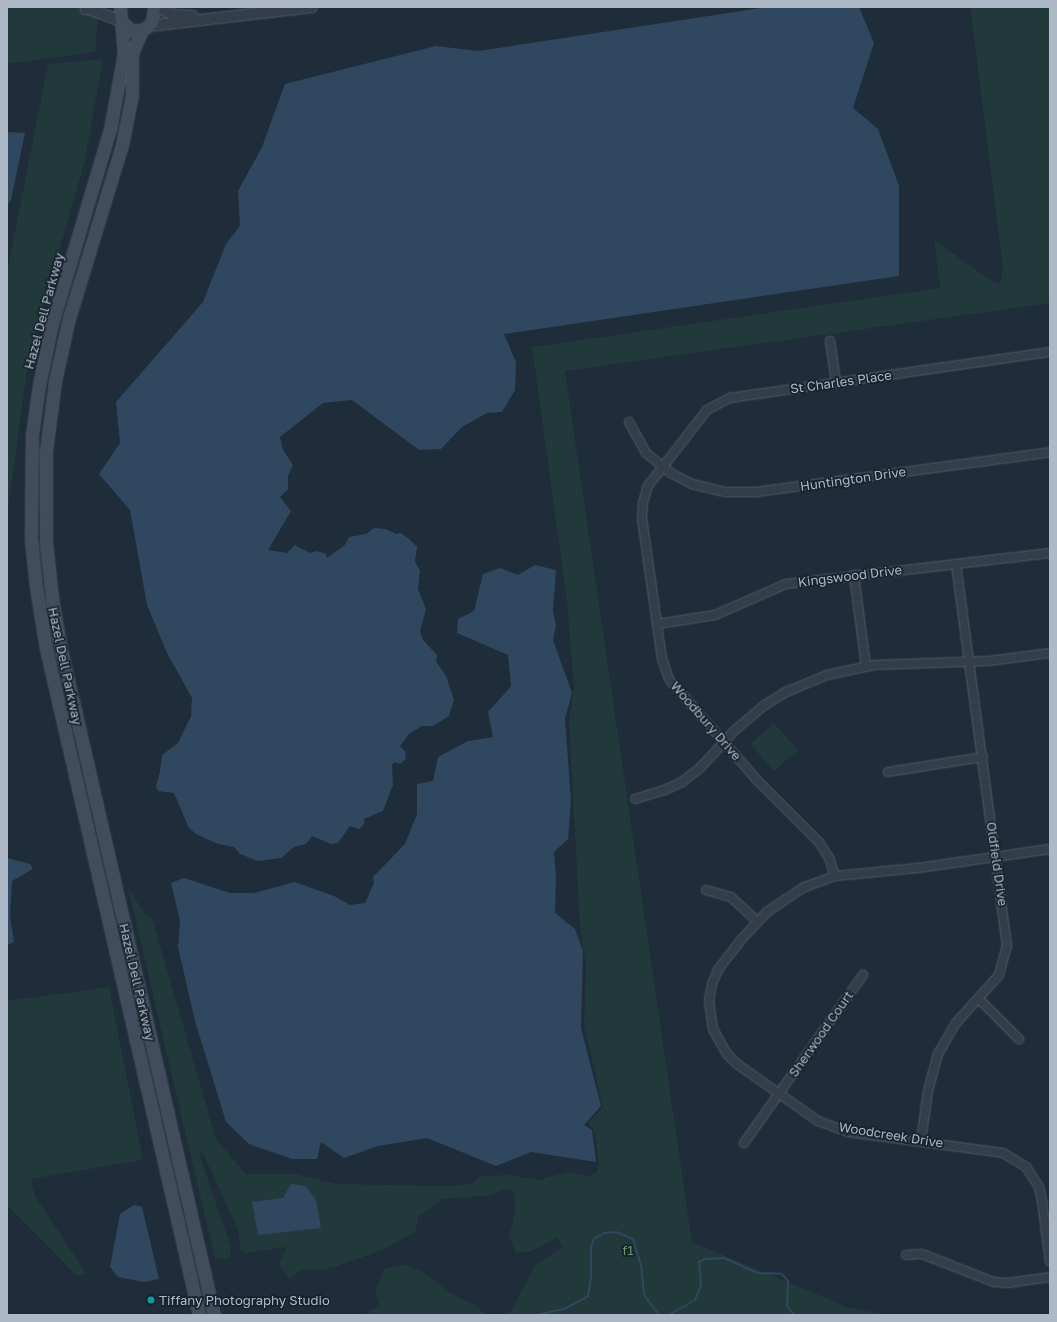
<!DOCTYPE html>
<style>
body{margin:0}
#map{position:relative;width:1057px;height:1322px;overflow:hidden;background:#1f2c39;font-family:"Golos Text",sans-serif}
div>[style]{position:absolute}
.green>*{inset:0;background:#21393a}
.water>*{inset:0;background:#304760}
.stream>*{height:2px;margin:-1px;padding:0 1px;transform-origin:1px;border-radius:1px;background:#304760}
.roads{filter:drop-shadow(0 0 1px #505c67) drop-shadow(0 0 1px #505c67)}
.minor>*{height:8px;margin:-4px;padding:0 4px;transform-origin:4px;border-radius:4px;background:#333e4a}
.tertiary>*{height:10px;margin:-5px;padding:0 5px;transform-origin:5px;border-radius:5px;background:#333e4a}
.secondary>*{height:11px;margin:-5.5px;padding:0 5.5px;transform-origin:5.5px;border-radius:5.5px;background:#414d5d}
.dots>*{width:11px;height:11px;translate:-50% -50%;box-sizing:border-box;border:2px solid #18232e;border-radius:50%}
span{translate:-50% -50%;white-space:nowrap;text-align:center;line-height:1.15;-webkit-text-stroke:3.5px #18232e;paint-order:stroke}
.street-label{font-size:13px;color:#adb9c6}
.park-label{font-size:13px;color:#63986c}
.poi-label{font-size:13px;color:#adb9c6}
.left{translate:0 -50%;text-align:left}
.frame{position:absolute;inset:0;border:8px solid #adb9c6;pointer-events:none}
</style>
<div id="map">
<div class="green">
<div style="clip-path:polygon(7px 7px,99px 7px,95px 52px,7px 64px)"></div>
<div style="clip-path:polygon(970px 7px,1050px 7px,1050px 303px,565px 371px,692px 1242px,847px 1307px,887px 1315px,509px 1315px,534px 1267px,563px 1246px,557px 1238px,530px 1252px,516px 1253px,509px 1237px,515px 1211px,514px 1191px,505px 1189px,491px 1195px,443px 1199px,418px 1217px,416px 1231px,383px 1250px,337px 1266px,319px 1270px,303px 1269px,290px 1279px,279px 1265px,287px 1247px,246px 1253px,240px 1249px,238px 1230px,201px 1149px,200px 1157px,231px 1247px,230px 1258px,215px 1259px,128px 888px,146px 915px,152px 918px,216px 1139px,246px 1174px,295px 1174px,336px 1184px,451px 1186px,472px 1183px,480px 1176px,509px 1175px,538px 1180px,568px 1172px,589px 1176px,597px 1172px,599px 1164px,594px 1129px,588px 1124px,603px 1107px,584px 1025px,586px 965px,580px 928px,569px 720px,574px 688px,567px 601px,532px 347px,940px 288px,934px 240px,992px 281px,1000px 284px,1003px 269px)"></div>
<div style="clip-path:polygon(103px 59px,85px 160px,29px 355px,7px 517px,7px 272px,48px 64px)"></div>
<div style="clip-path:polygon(774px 723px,798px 750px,774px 771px,750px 744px)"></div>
<div style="clip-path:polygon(109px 987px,143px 1160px,31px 1179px,35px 1196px,86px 1273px,77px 1276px,7px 1205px,7px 1001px)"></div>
<div style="clip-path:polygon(404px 1264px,424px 1272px,450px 1293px,477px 1306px,485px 1315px,364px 1315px,379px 1305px,375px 1291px,384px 1269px)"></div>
</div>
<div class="water">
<div style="clip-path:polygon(768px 7px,859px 7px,874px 43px,853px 108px,878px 129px,899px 186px,899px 276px,504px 334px,516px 362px,515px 390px,502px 412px,487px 413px,462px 427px,441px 449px,419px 450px,352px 400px,323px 403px,280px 437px,283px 450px,293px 465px,288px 476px,288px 489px,280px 497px,291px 511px,268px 550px,287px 553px,295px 545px,310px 553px,317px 551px,326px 554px,327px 558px,345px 545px,349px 537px,366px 534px,374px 528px,386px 529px,396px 534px,401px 533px,409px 539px,417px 547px,415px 561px,420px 571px,418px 589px,426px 609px,420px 631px,423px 640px,437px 655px,436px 661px,446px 676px,454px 700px,449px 716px,433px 726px,422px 726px,409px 734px,400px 746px,405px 751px,406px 759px,400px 764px,394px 762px,392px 765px,393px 785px,383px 811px,364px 819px,364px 824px,359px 829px,350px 826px,338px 843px,331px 844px,312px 836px,306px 844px,294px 847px,281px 858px,258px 861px,240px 854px,234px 847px,218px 844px,196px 834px,189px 828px,174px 793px,158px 791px,156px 786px,160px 772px,162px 755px,178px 743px,191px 716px,192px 698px,167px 653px,147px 605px,130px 510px,99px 474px,120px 443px,116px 402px,203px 302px,226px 244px,240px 226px,238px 191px,262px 147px,285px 84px,436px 46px,478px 51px)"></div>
<div style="clip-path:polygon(7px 132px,25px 133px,11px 200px,7px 205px)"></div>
<div style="clip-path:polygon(535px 565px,556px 570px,553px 611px,556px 625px,553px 640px,572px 693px,565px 718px,571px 801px,568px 839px,554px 852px,556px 877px,555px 913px,575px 929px,583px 951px,581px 1028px,601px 1106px,584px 1125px,592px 1130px,596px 1162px,531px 1152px,496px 1166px,427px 1138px,378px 1146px,344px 1158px,321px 1142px,317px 1159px,292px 1159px,249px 1144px,226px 1122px,195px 1021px,178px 947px,180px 921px,171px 883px,184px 878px,230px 893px,254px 893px,295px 882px,334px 896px,350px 905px,365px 903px,374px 883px,373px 877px,405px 844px,417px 814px,417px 784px,433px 781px,438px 757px,468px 741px,493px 737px,488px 712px,511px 686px,508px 655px,457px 633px,458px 619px,474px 611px,483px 574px,500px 568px,518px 575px)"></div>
<div style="clip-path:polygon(7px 858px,30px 864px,33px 869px,12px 881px,10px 916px,14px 942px,7px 945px)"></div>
<div style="clip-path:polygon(291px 1184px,306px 1186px,316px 1200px,321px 1228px,258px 1235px,252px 1202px,283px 1198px)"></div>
<div style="clip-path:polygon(134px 1205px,142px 1207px,159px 1279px,144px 1282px,118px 1277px,110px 1267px,120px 1214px)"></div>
</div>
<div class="stream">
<div style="left:537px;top:1315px;width:28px;rotate:-13deg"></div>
<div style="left:564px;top:1309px;width:27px;rotate:-28deg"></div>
<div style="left:588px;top:1296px;width:19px;rotate:-81deg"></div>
<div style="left:591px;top:1277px;width:30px;rotate:-90deg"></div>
<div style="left:591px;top:1247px;width:9px;rotate:-69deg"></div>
<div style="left:594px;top:1239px;width:12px;rotate:-31deg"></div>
<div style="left:604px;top:1233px;width:12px;rotate:-5deg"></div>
<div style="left:616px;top:1232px;width:18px;rotate:22deg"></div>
<div style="left:633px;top:1239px;width:27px;rotate:73deg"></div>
<div style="left:641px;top:1265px;width:30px;rotate:84deg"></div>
<div style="left:644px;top:1295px;width:25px;rotate:53deg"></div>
<div style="left:669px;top:1315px;width:30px;rotate:-30deg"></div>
<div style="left:695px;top:1300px;width:16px;rotate:-68deg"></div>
<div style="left:701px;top:1285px;width:23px;rotate:-95deg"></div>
<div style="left:699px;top:1262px;width:7px;rotate:-27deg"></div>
<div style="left:705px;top:1259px;width:19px;rotate:-3deg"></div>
<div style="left:724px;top:1258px;width:36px;rotate:24deg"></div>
<div style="left:757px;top:1273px;width:25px;rotate:2deg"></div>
<div style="left:782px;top:1274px;width:9px;rotate:49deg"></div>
<div style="left:788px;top:1281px;width:25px;rotate:92deg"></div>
<div style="left:787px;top:1306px;width:11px;rotate:52deg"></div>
</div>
<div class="roads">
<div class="minor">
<div style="left:85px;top:7px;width:3px;rotate:90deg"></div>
<div style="left:85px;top:10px;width:7px"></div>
<div style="left:830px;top:341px;width:41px;rotate:81.7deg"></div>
<div style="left:629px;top:422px;width:35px;rotate:61deg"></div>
<div style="left:646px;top:453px;width:32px;rotate:39deg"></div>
<div style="left:671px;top:473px;width:24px;rotate:28deg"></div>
<div style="left:692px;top:484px;width:34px;rotate:14deg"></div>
<div style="left:725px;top:492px;width:31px"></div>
<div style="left:756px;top:492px;width:297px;rotate:-7.7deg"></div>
<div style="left:854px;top:575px;width:92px;rotate:82.5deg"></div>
<div style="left:657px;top:624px;width:59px;rotate:-8.8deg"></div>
<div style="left:715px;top:615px;width:77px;rotate:-23.6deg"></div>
<div style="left:786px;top:584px;width:266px;rotate:-6.7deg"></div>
<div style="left:888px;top:772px;width:96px;rotate:-9deg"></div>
<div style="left:635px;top:799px;width:31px;rotate:-17deg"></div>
<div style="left:665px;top:790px;width:19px;rotate:-25deg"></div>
<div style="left:682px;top:782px;width:24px;rotate:-38deg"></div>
<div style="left:701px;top:767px;width:50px;rotate:-47.4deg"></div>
<div style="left:735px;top:730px;width:39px;rotate:-40deg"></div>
<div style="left:765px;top:705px;width:25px;rotate:-32deg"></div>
<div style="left:786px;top:692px;width:44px;rotate:-22.5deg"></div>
<div style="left:827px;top:675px;width:48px;rotate:-12deg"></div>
<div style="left:874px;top:665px;width:115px;rotate:-2deg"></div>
<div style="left:989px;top:661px;width:62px;rotate:-7.5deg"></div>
<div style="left:1050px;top:849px;width:133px;rotate:171.8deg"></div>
<div style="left:918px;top:868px;width:83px;rotate:174.5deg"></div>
<div style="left:835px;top:876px;width:33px;rotate:160deg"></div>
<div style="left:804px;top:887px;width:45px;rotate:146deg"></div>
<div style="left:767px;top:912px;width:38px;rotate:133deg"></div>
<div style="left:741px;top:940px;width:36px;rotate:128deg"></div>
<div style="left:719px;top:968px;width:17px;rotate:114deg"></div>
<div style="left:712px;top:984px;width:17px;rotate:100deg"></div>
<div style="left:709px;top:1001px;width:28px;rotate:82deg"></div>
<div style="left:713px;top:1029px;width:29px;rotate:61deg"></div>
<div style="left:727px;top:1054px;width:14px;rotate:45deg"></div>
<div style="left:737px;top:1064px;width:99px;rotate:35.1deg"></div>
<div style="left:818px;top:1121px;width:32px;rotate:20deg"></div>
<div style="left:848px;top:1132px;width:156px;rotate:7.7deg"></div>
<div style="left:1003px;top:1153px;width:27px;rotate:31deg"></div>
<div style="left:1026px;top:1167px;width:24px;rotate:57deg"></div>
<div style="left:1039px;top:1187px;width:14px;rotate:78deg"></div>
<div style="left:1042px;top:1201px;width:61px;rotate:82.4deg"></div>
<div style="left:835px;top:876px;width:19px;rotate:-108deg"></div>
<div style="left:829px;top:858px;width:19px;rotate:-122deg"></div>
<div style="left:819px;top:842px;width:88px;rotate:-135deg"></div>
<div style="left:757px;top:780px;width:134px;rotate:-131.1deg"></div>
<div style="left:669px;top:679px;width:21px;rotate:-109deg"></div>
<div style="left:662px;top:659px;width:142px;rotate:-98.1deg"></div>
<div style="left:642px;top:518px;width:15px;rotate:-86deg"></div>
<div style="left:643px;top:503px;width:18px;rotate:-74deg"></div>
<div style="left:648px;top:486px;width:96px;rotate:-52.2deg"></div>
<div style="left:707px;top:410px;width:26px;rotate:-28deg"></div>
<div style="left:730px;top:398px;width:323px;rotate:-8.2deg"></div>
<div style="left:706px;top:890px;width:26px;rotate:16deg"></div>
<div style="left:731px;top:897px;width:35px;rotate:43deg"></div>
<div style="left:979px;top:999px;width:57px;rotate:45deg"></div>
<div style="left:921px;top:1141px;width:50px;rotate:-82deg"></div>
<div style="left:928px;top:1091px;width:38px;rotate:-75deg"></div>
<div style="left:938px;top:1054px;width:36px;rotate:-60deg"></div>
<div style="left:956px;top:1023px;width:64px;rotate:-48.1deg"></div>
<div style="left:999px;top:975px;width:30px;rotate:-75deg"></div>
<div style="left:1007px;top:946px;width:385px;rotate:-97.6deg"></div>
<div style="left:744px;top:1143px;width:206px;rotate:-54.7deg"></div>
<div style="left:906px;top:1255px;width:16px;rotate:-4deg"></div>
<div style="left:922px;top:1254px;width:77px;rotate:21.3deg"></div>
<div style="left:994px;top:1282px;width:13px;rotate:4deg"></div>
<div style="left:1007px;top:1283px;width:43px;rotate:-7.9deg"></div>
</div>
<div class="tertiary">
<div style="left:156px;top:7px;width:20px;rotate:24deg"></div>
<div style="left:174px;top:15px;width:19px;rotate:3deg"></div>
<div style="left:92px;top:10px;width:31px;rotate:21deg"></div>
<div style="left:149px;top:26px;width:164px;rotate:-6.6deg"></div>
</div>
<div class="secondary">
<div style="left:120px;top:7px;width:14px;rotate:86deg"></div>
<div style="left:121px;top:21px;width:12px;rotate:42deg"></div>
<div style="left:130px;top:29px;width:5px;rotate:22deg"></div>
<div style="left:135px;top:31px;width:9px;rotate:-13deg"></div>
<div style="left:144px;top:29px;width:10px;rotate:-37deg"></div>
<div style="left:152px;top:23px;width:16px;rotate:-83deg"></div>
<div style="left:121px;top:21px;width:32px;rotate:85deg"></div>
<div style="left:124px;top:53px;width:77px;rotate:100.4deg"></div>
<div style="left:110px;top:129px;width:202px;rotate:106.6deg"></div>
<div style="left:52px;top:323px;width:63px;rotate:101.8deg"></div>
<div style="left:39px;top:385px;width:50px;rotate:98deg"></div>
<div style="left:32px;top:435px;width:104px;rotate:90.6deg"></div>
<div style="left:31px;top:539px;width:48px;rotate:84.1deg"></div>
<div style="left:36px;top:587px;width:63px;rotate:80.8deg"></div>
<div style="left:46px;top:649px;width:683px;rotate:77.06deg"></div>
<div style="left:142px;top:30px;width:26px;rotate:113deg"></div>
<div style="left:132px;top:54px;width:41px;rotate:90deg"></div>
<div style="left:132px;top:95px;width:51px;rotate:101.3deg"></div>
<div style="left:122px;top:145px;width:181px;rotate:107deg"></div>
<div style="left:69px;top:318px;width:65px;rotate:102.5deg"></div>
<div style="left:55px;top:381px;width:71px;rotate:97.3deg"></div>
<div style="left:46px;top:451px;width:92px;rotate:90deg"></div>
<div style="left:46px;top:543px;width:62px;rotate:83.6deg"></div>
<div style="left:53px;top:605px;width:45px;rotate:79.7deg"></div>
<div style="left:61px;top:649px;width:683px;rotate:77.06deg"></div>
</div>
</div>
<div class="dots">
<div style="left:151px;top:1300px;background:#0f9aa8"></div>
</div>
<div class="street-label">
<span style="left:44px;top:311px;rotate:-75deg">Hazel Dell Parkway</span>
<span style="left:841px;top:382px;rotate:-8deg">St Charles Place</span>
<span style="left:853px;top:479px;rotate:-8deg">Huntington Drive</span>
<span style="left:850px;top:576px;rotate:-7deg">Kingswood Drive</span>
<span style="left:65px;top:666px;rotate:78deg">Hazel Dell Parkway</span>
<span style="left:706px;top:721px;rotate:49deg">Woodbury Drive</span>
<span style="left:997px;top:864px;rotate:82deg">Oldfield Drive</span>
<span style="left:137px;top:982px;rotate:77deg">Hazel Dell Parkway</span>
<span style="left:821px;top:1034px;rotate:-55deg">Sherwood Court</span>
<span style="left:891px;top:1135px;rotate:9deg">Woodcreek Drive</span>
</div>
<div class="park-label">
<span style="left:628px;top:1250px">f1</span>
</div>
<div class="poi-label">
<span class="left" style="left:159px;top:1300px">Tiffany Photography Studio</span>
</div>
<div class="frame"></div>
</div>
